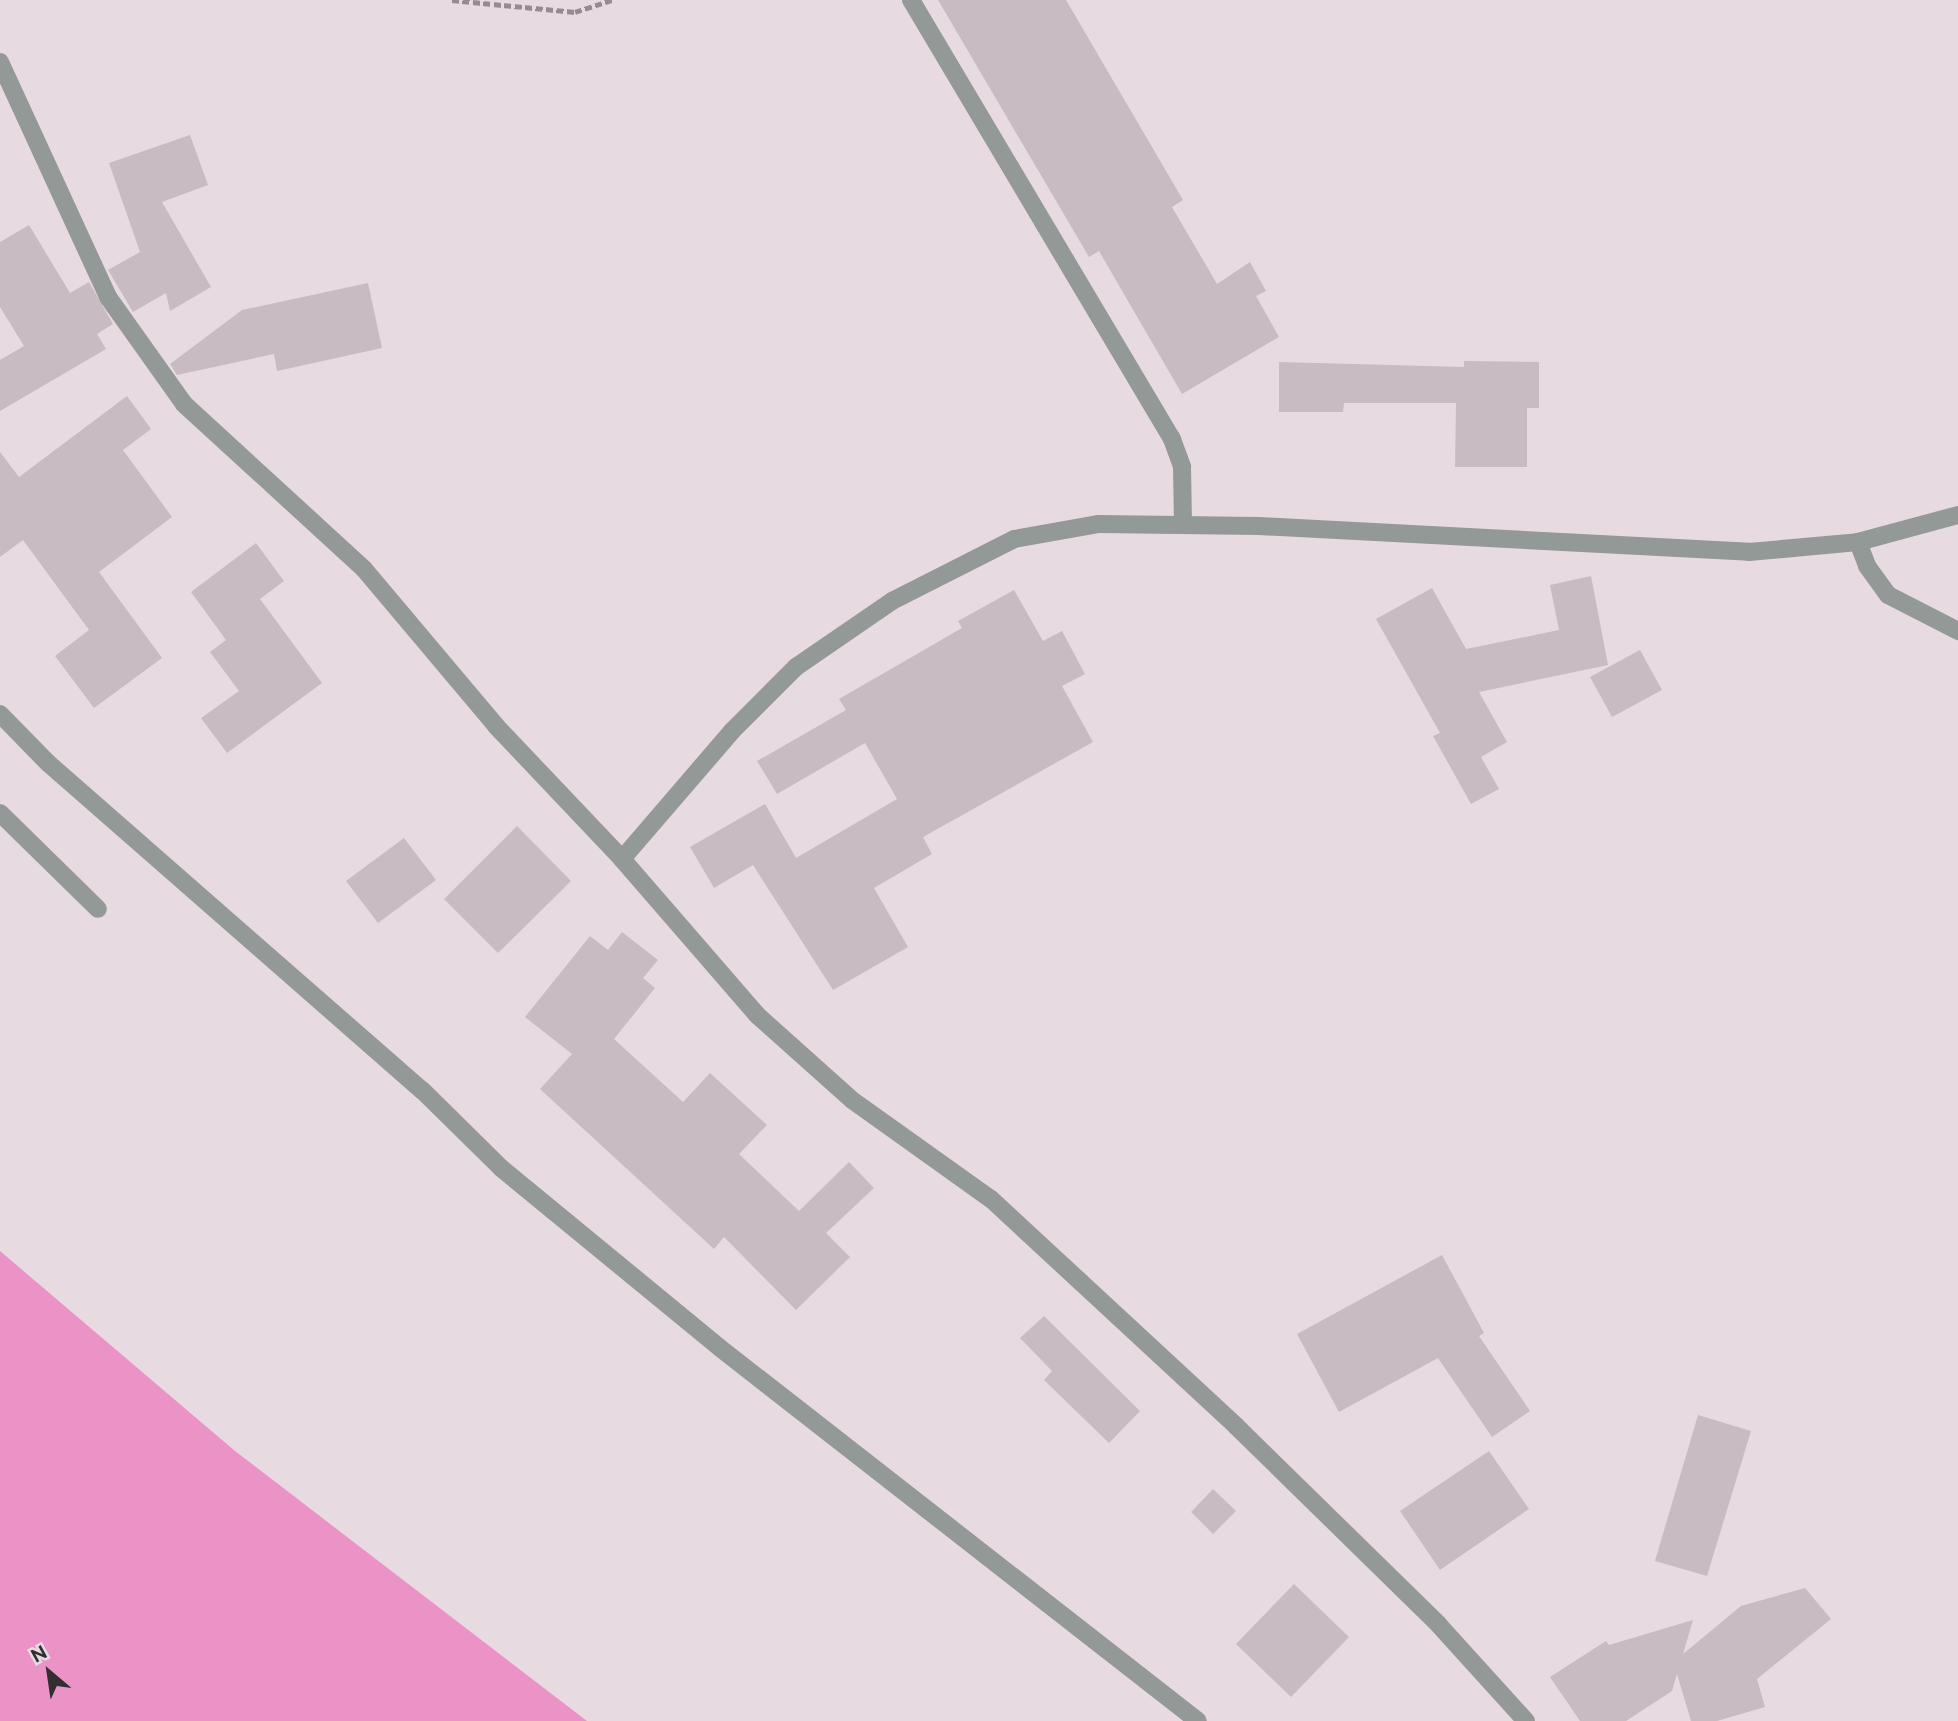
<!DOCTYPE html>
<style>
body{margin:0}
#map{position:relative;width:1958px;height:1721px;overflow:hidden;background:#e8dae1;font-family:Raleway,sans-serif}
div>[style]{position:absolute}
.water>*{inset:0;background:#eb93c6}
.building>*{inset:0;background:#c8bbc2}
.path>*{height:4.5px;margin-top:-2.25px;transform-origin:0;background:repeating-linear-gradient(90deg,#958b91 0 7px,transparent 0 10.5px)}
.minor>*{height:18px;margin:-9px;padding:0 9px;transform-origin:9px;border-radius:9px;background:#939997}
span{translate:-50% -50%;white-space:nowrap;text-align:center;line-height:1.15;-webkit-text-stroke:5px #e8dae1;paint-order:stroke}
.north{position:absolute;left:14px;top:1637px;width:70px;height:70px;-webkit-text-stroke:5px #e8dae1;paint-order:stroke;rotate:331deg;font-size:19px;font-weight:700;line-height:28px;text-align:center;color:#332e31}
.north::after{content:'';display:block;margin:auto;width:24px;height:32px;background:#332e31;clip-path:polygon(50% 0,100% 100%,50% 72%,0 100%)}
</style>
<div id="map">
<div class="water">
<div style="clip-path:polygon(0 1251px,235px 1451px,587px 1721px,0 1721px)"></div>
</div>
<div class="building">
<div style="clip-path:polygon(938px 0,1066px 0,1183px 200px,1172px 207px,1217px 284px,1250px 262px,1266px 291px,1256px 296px,1279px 337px,1182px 394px,1099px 251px,1089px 257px)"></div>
<div style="clip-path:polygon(190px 135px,208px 185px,162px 202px,211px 287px,170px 311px,166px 293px,133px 312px,108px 270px,140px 252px,109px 163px)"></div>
<div style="clip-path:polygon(29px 225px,70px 293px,89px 282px,113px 324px,97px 334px,106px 349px,0 411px,0 360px,24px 346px,0 307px,0 242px)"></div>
<div style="clip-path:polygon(368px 283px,382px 348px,277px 371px,274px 354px,177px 375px,170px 364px,242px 310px)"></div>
<div style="clip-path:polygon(1464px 361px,1539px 362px,1539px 408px,1527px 408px,1527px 467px,1455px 467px,1456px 403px,1344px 403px,1343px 412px,1279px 412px,1279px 362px,1464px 367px)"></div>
<div style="clip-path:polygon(127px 396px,151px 429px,123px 450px,172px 517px,99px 572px,162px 658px,94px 708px,55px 656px,89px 630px,23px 540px,0 557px,0 452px,19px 477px)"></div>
<div style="clip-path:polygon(256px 543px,284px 581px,260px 599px,322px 683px,227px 753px,201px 718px,239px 691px,210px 652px,226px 640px,191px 592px)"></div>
<div style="clip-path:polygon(1591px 576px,1608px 665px,1479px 692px,1507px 742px,1481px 757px,1499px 789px,1471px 804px,1433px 736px,1440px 733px,1376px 619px,1432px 588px,1466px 649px,1559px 630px,1550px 585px)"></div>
<div style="clip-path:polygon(1014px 590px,1043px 641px,1062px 631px,1085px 674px,1062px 686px,1093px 742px,923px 837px,932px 854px,874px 888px,908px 947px,833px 990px,753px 865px,714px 888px,690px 847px,765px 804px,796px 858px,897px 799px,865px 743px,777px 794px,757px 761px,846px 710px,839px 699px,962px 628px,958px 621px)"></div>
<div style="clip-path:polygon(1640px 650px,1662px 690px,1612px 717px,1590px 677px)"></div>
<div style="clip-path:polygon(517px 826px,571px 881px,498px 953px,444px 899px)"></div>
<div style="clip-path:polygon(404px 838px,436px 880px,378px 923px,346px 881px)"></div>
<div style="clip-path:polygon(622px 932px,658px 960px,643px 978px,655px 988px,614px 1039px,683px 1102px,710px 1073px,767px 1125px,739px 1154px,799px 1211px,849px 1162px,874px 1188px,826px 1233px,850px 1257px,796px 1310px,724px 1237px,714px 1249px,540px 1089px,572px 1054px,525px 1017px,590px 936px,608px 950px)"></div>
<div style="clip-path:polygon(1442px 1255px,1484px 1333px,1479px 1336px,1530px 1411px,1492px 1437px,1438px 1358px,1339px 1412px,1297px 1334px)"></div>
<div style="clip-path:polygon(1044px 1316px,1140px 1411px,1109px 1443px,1044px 1380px,1052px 1371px,1020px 1338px)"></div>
<div style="clip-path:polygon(1698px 1415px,1751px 1431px,1707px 1576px,1655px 1561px)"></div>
<div style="clip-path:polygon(1489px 1451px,1529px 1509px,1440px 1570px,1400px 1511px)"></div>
<div style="clip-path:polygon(1213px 1489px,1236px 1511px,1213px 1534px,1191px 1512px)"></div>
<div style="clip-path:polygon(1294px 1584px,1349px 1637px,1291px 1697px,1236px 1644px)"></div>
<div style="clip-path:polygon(1805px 1588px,1831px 1619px,1757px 1679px,1765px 1707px,1717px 1721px,1691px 1721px,1677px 1674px,1672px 1691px,1626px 1721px,1580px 1721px,1550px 1677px,1606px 1641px,1609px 1645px,1693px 1620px,1683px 1654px,1741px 1606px)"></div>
</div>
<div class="path">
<div style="left:452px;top:0;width:124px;rotate:5.6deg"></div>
<div style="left:575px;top:12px;width:39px;rotate:-18deg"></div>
</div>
<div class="minor">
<div style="left:911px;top:0;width:511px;rotate:59.27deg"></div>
<div style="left:1172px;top:439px;width:30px;rotate:70deg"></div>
<div style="left:1182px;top:467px;width:58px;rotate:89deg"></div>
<div style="left:0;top:62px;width:259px;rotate:65.3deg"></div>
<div style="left:108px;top:297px;width:131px;rotate:54.6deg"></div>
<div style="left:184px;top:404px;width:244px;rotate:42.5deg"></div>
<div style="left:364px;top:569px;width:205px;rotate:49.9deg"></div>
<div style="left:496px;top:726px;width:183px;rotate:46.5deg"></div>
<div style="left:622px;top:859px;width:206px;rotate:49.1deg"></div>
<div style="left:757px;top:1015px;width:127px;rotate:41.8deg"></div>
<div style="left:852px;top:1100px;width:171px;rotate:35.5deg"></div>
<div style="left:991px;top:1199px;width:334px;rotate:42.8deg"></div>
<div style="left:1236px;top:1426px;width:283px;rotate:44.4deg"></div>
<div style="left:1438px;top:1624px;width:131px;rotate:47.8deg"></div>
<div style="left:1858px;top:542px;width:26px;rotate:69deg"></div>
<div style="left:1867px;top:566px;width:36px;rotate:54deg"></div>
<div style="left:1888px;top:595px;width:79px;rotate:27.2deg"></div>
<div style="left:0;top:714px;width:69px;rotate:45.6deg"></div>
<div style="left:48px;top:763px;width:497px;rotate:41.2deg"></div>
<div style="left:422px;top:1090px;width:111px;rotate:44.6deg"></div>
<div style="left:501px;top:1168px;width:283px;rotate:39.4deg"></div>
<div style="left:720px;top:1348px;width:606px;rotate:37.97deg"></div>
<div style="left:0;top:813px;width:137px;rotate:44.4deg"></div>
<div style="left:622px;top:859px;width:169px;rotate:-49.3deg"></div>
<div style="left:732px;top:731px;width:91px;rotate:-45deg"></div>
<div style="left:796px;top:667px;width:116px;rotate:-34.5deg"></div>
<div style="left:892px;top:601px;width:137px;rotate:-26.9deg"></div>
<div style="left:1014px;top:539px;width:85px;rotate:-10.1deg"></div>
<div style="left:1098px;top:524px;width:161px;rotate:0.7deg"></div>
<div style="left:1259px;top:526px;width:491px;rotate:3deg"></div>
<div style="left:1749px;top:552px;width:109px;rotate:-5.2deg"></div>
<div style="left:1858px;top:542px;width:104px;rotate:-15.1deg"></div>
</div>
<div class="north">N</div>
</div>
